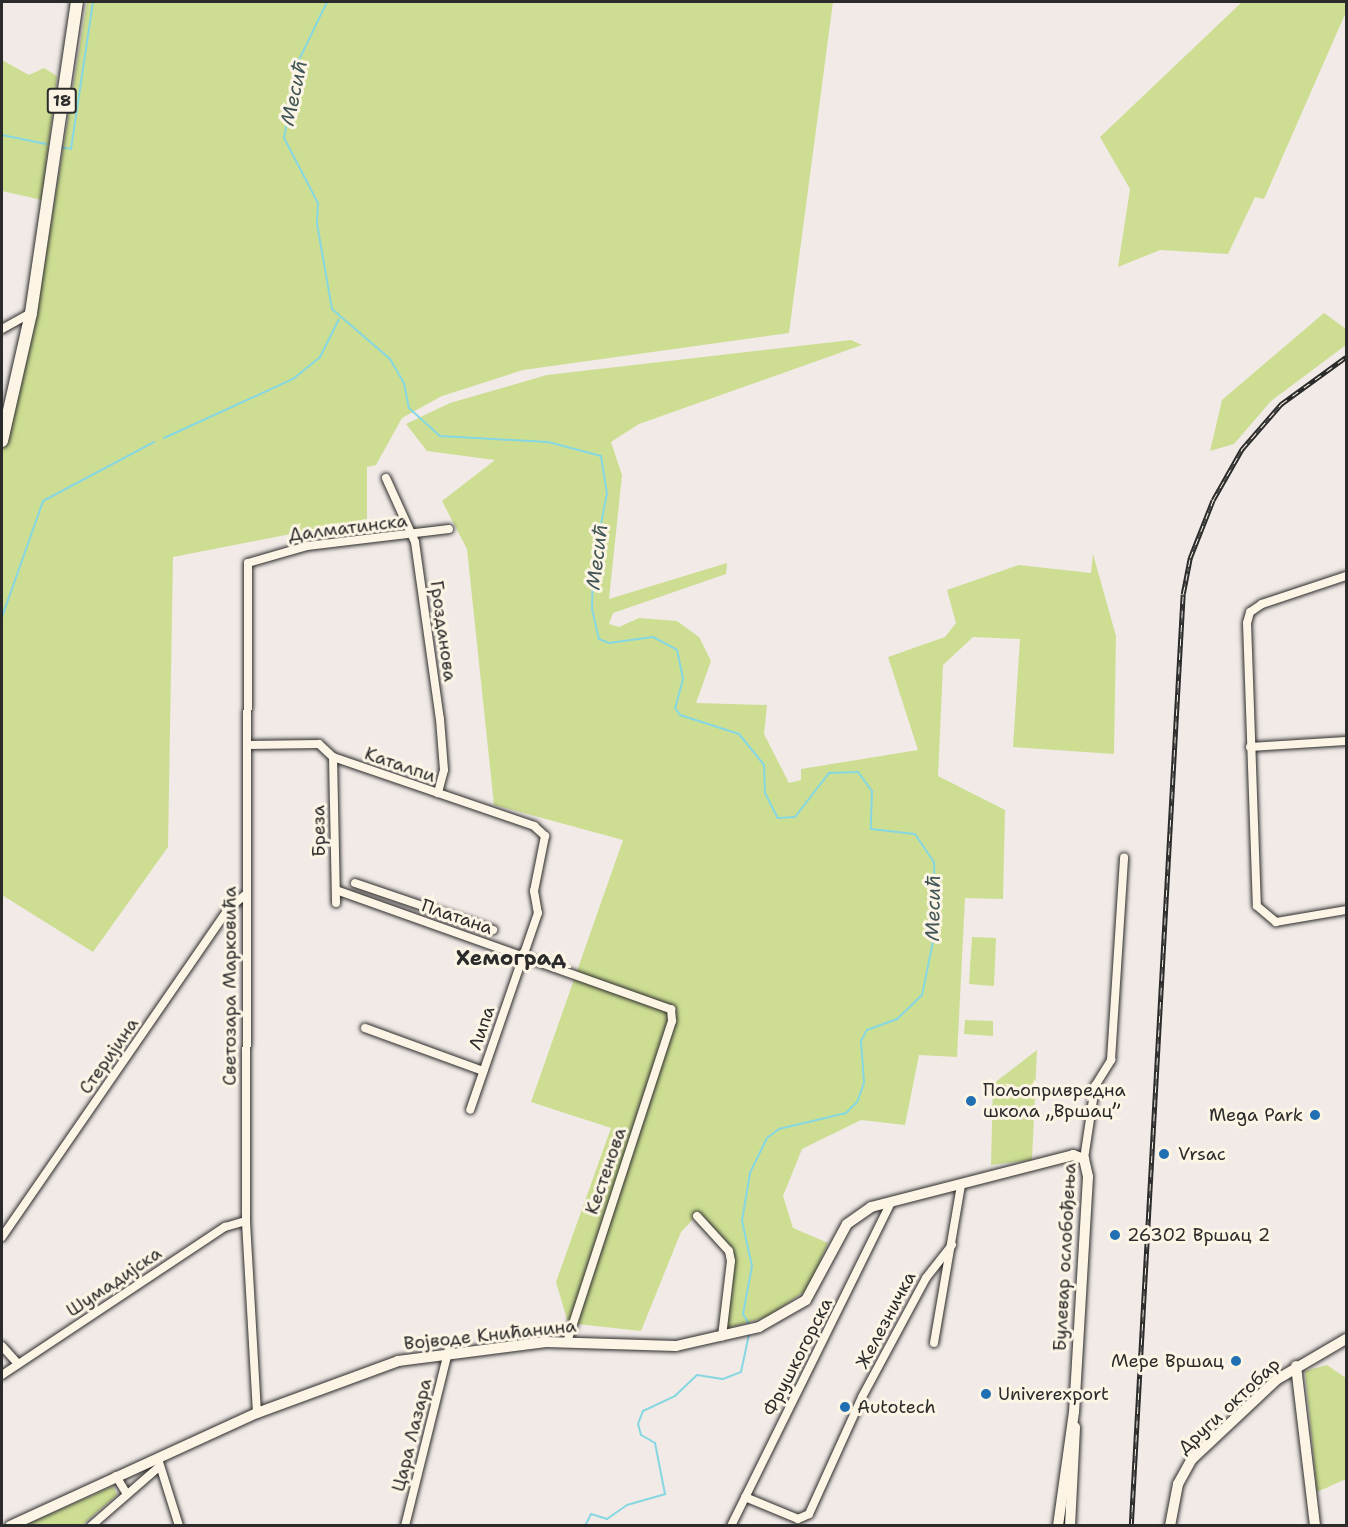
<!DOCTYPE html>
<meta charset="utf-8">
<style>
body{margin:0}
#map{position:relative;width:1348px;height:1527px;overflow:hidden;background:#f1eae7;font-family:"Shantell Sans",sans-serif}
div>[style]{position:absolute}
.green>*{inset:0;background:#cdde93}
.stream>*{height:2px;margin:-1px;padding:0 1px;transform-origin:1px;border-radius:1px;background:#86d7e1}
.roads{filter:drop-shadow(0 0 2px #2b2b2b) drop-shadow(0 0 2px #2b2b2b)}
.street>*{height:8px;margin:-4px;padding:0 4px;transform-origin:4px;border-radius:4px;background:#fcf5e5}
.secondary>*{height:10px;margin:-5px;padding:0 5px;transform-origin:5px;border-radius:5px;background:#fcf5e5}
.primary>*{height:12px;margin:-6px;padding:0 6px;transform-origin:6px;border-radius:6px;background:#fcf5e5}
.rail>*{height:4.5px;margin-top:-2.25px;transform-origin:0;background:repeating-linear-gradient(90deg,#fcf5e5 0 7px,#2b2b2b 0 14px);box-sizing:border-box;border-block:2px solid #2b2b2b}
.dots>*{width:16px;height:16px;translate:-50% -50%;box-sizing:border-box;border:3px solid #fcf5e5;border-radius:50%}
span{translate:-50% -50%;white-space:nowrap;text-align:center;line-height:1.15;-webkit-text-stroke:6px #fcf5e5;paint-order:stroke}
.shield-label span{padding:2px 4px;background:#fcf5e5;border:2px solid;border-radius:4px;-webkit-text-stroke-width:0}
.shield-label{font-size:16px;color:#2b2b2b;font-weight:700}
.street-label{font-size:18px;color:#2b2b2b}
.poi-label{font-size:18px;color:#2b2b2b}
.left{translate:0 -50%;text-align:left}
.right{translate:-100% -50%;text-align:right}
.water-label{font-size:20px;color:#425658;font-style:italic}
.quarter-label{font-size:21px;color:#2b2b2b;font-weight:700}
.frame{position:absolute;inset:0;border:3px solid #2b2b2b;pointer-events:none}
</style>
<div id="map">
<div class="green">
<div style="clip-path:polygon(87px 2px,833px 2px,789px 333px,523px 370px,442px 396px,402px 418px,376px 465px,367px 467px,367px 519px,173px 557px,168px 847px,93px 952px,2px 895px,2px 453px,36px 315px)"></div>
<div style="clip-path:polygon(1242px 2px,1346px 2px,1346px 12px,1264px 199px,1255px 197px,1228px 254px,1160px 250px,1118px 267px,1130px 189px,1100px 137px)"></div>
<div style="clip-path:polygon(2px 60px,29px 75px,44px 68px,57px 76px,42px 200px,2px 191px)"></div>
<div style="clip-path:polygon(1324px 313px,1346px 329px,1346px 345px,1271px 401px,1234px 444px,1210px 451px,1222px 400px)"></div>
<div style="clip-path:polygon(851px 340px,862px 345px,639px 424px,611px 442px,622px 475px,609px 599px,727px 563px,726px 574px,613px 613px,609px 624px,619px 627px,639px 618px,677px 621px,699px 637px,711px 661px,696px 703px,767px 705px,764px 734px,789px 783px,801px 780px,801px 769px,918px 750px,888px 657px,945px 637px,956px 623px,947px 590px,1019px 565px,1091px 573px,1093px 554px,1116px 636px,1114px 754px,1013px 747px,1020px 639px,973px 637px,943px 665px,938px 776px,1005px 810px,1003px 899px,965px 898px,957px 1057px,919px 1055px,905px 1125px,861px 1120px,802px 1149px,783px 1196px,793px 1228px,828px 1243px,808px 1289px,767px 1317px,728px 1328px,724px 1319px,734px 1251px,700px 1212px,681px 1232px,641px 1331px,568px 1323px,556px 1282px,611px 1128px,531px 1102px,623px 840px,494px 805px,467px 549px,442px 501px,495px 460px,427px 451px,406px 424px,450px 403px,547px 375px)"></div>
<div style="clip-path:polygon(972px 937px,996px 938px,994px 986px,969px 984px)"></div>
<div style="clip-path:polygon(965px 1020px,993px 1021px,993px 1036px,964px 1034px)"></div>
<div style="clip-path:polygon(1037px 1050px,1032px 1160px,991px 1165px,993px 1084px)"></div>
<div style="clip-path:polygon(1327px 1365px,1346px 1378px,1346px 1479px,1317px 1492px,1305px 1371px)"></div>
<div style="clip-path:polygon(113px 1486px,117px 1495px,82px 1525px,26px 1525px)"></div>
</div>
<div class="stream">
<div style="left:327px;top:2px;width:64px;rotate:115.8deg"></div>
<div style="left:299px;top:60px;width:79px;rotate:100.9deg"></div>
<div style="left:284px;top:138px;width:73px;rotate:62.4deg"></div>
<div style="left:318px;top:203px;width:21px;rotate:93deg"></div>
<div style="left:317px;top:224px;width:86px;rotate:80deg"></div>
<div style="left:332px;top:309px;width:77px;rotate:40.8deg"></div>
<div style="left:390px;top:359px;width:28px;rotate:60deg"></div>
<div style="left:404px;top:383px;width:25px;rotate:79deg"></div>
<div style="left:409px;top:408px;width:42px;rotate:42.1deg"></div>
<div style="left:440px;top:436px;width:108px;rotate:3.2deg"></div>
<div style="left:548px;top:442px;width:55px;rotate:14.8deg"></div>
<div style="left:601px;top:456px;width:37px;rotate:81deg"></div>
<div style="left:607px;top:493px;width:74px;rotate:100.9deg"></div>
<div style="left:593px;top:566px;width:43px;rotate:91.3deg"></div>
<div style="left:592px;top:609px;width:31px;rotate:77deg"></div>
<div style="left:599px;top:639px;width:11px;rotate:22deg"></div>
<div style="left:609px;top:643px;width:44px;rotate:-7.8deg"></div>
<div style="left:653px;top:637px;width:27px;rotate:28deg"></div>
<div style="left:677px;top:650px;width:30px;rotate:78deg"></div>
<div style="left:683px;top:679px;width:30px;rotate:105deg"></div>
<div style="left:675px;top:708px;width:9px;rotate:54deg"></div>
<div style="left:680px;top:715px;width:62px;rotate:17.9deg"></div>
<div style="left:739px;top:734px;width:40px;rotate:51deg"></div>
<div style="left:764px;top:765px;width:28px;rotate:88deg"></div>
<div style="left:765px;top:793px;width:28px;rotate:63deg"></div>
<div style="left:778px;top:818px;width:17px;rotate:-3deg"></div>
<div style="left:795px;top:817px;width:56px;rotate:-52.3deg"></div>
<div style="left:829px;top:773px;width:29px;rotate:-2deg"></div>
<div style="left:858px;top:772px;width:24px;rotate:54deg"></div>
<div style="left:872px;top:791px;width:38px;rotate:92deg"></div>
<div style="left:871px;top:829px;width:44px;rotate:6.5deg"></div>
<div style="left:915px;top:834px;width:34px;rotate:56deg"></div>
<div style="left:934px;top:862px;width:65px;rotate:88.2deg"></div>
<div style="left:936px;top:927px;width:69px;rotate:101.6deg"></div>
<div style="left:922px;top:995px;width:35px;rotate:136deg"></div>
<div style="left:897px;top:1019px;width:32px;rotate:160deg"></div>
<div style="left:867px;top:1030px;width:13px;rotate:119deg"></div>
<div style="left:861px;top:1041px;width:42px;rotate:85.9deg"></div>
<div style="left:864px;top:1083px;width:20px;rotate:110deg"></div>
<div style="left:857px;top:1102px;width:16px;rotate:135deg"></div>
<div style="left:846px;top:1113px;width:69px;rotate:166.6deg"></div>
<div style="left:779px;top:1129px;width:15px;rotate:143deg"></div>
<div style="left:767px;top:1138px;width:39px;rotate:116deg"></div>
<div style="left:750px;top:1173px;width:49px;rotate:99.5deg"></div>
<div style="left:742px;top:1221px;width:46px;rotate:77.5deg"></div>
<div style="left:752px;top:1266px;width:49px;rotate:100.6deg"></div>
<div style="left:743px;top:1314px;width:12px;rotate:59deg"></div>
<div style="left:2px;top:135px;width:45px;rotate:11.6deg"></div>
<div style="left:59px;top:147px;width:12px;rotate:9deg"></div>
<div style="left:71px;top:149px;width:149px;rotate:-81.5deg"></div>
<div style="left:164px;top:438px;width:142px;rotate:-24.6deg"></div>
<div style="left:293px;top:379px;width:35px;rotate:-39deg"></div>
<div style="left:320px;top:357px;width:42px;rotate:-63.4deg"></div>
<div style="left:2px;top:617px;width:123px;rotate:-70.5deg"></div>
<div style="left:43px;top:501px;width:126px;rotate:-28deg"></div>
<div style="left:585px;top:1526px;width:13px;rotate:-63deg"></div>
<div style="left:591px;top:1514px;width:17px;rotate:17deg"></div>
<div style="left:607px;top:1519px;width:24px;rotate:-35deg"></div>
<div style="left:627px;top:1505px;width:40px;rotate:-16deg"></div>
<div style="left:665px;top:1494px;width:52px;rotate:-101.1deg"></div>
<div style="left:655px;top:1443px;width:16px;rotate:-150deg"></div>
<div style="left:641px;top:1435px;width:11px;rotate:-105deg"></div>
<div style="left:638px;top:1424px;width:14px;rotate:-69deg"></div>
<div style="left:643px;top:1411px;width:35px;rotate:-25deg"></div>
<div style="left:675px;top:1396px;width:30px;rotate:-44deg"></div>
<div style="left:697px;top:1375px;width:26px;rotate:9deg"></div>
<div style="left:723px;top:1379px;width:19px;rotate:-21deg"></div>
<div style="left:741px;top:1372px;width:40px;rotate:-78deg"></div>
</div>
<div class="roads">
<div class="street">
<div style="left:2px;top:329px;width:33px;rotate:-29deg"></div>
<div style="left:386px;top:478px;width:70px;rotate:65.6deg"></div>
<div style="left:415px;top:542px;width:179px;rotate:82deg"></div>
<div style="left:440px;top:719px;width:51px;rotate:85.5deg"></div>
<div style="left:444px;top:770px;width:24px;rotate:105deg"></div>
<div style="left:1346px;top:576px;width:89px;rotate:161.6deg"></div>
<div style="left:1262px;top:604px;width:14px;rotate:146deg"></div>
<div style="left:1250px;top:612px;width:11px;rotate:105deg"></div>
<div style="left:1247px;top:623px;width:283px;rotate:88deg"></div>
<div style="left:1257px;top:906px;width:25px;rotate:40deg"></div>
<div style="left:1276px;top:922px;width:71px;rotate:-9.7deg"></div>
<div style="left:248px;top:745px;width:71px;rotate:-0.8deg"></div>
<div style="left:319px;top:744px;width:19px;rotate:43deg"></div>
<div style="left:333px;top:757px;width:213px;rotate:18.9deg"></div>
<div style="left:534px;top:826px;width:15px;rotate:42deg"></div>
<div style="left:545px;top:836px;width:56px;rotate:101.3deg"></div>
<div style="left:534px;top:891px;width:22px;rotate:80deg"></div>
<div style="left:538px;top:913px;width:208px;rotate:109deg"></div>
<div style="left:1250px;top:747px;width:96px;rotate:-3.6deg"></div>
<div style="left:333px;top:757px;width:146px;rotate:88.8deg"></div>
<div style="left:355px;top:883px;width:146px;rotate:18.8deg"></div>
<div style="left:336px;top:890px;width:356px;rotate:19.6deg"></div>
<div style="left:671px;top:1009px;width:12px;rotate:85deg"></div>
<div style="left:672px;top:1021px;width:338px;rotate:108.1deg"></div>
<div style="left:365px;top:1028px;width:126px;rotate:20deg"></div>
<div style="left:1084px;top:1159px;width:74px;rotate:-81.4deg"></div>
<div style="left:1095px;top:1086px;width:31px;rotate:-58deg"></div>
<div style="left:1111px;top:1060px;width:203px;rotate:-86.3deg"></div>
<div style="left:697px;top:1216px;width:47px;rotate:47.6deg"></div>
<div style="left:729px;top:1251px;width:10px;rotate:79deg"></div>
<div style="left:731px;top:1261px;width:76px;rotate:96.8deg"></div>
<div style="left:2px;top:1237px;width:400px;rotate:-55.4deg"></div>
<div style="left:229px;top:908px;width:21px;rotate:-39deg"></div>
<div style="left:934px;top:1343px;width:160px;rotate:-80.3deg"></div>
<div style="left:2px;top:1346px;width:24px;rotate:48deg"></div>
<div style="left:2px;top:1375px;width:268px;rotate:-33.6deg"></div>
<div style="left:225px;top:1227px;width:22px;rotate:-16deg"></div>
<div style="left:257px;top:1413px;width:192px;rotate:-93.3deg"></div>
<div style="left:246px;top:1221px;width:658px;rotate:-89.83deg"></div>
<div style="left:248px;top:563px;width:61px;rotate:-16.1deg"></div>
<div style="left:307px;top:546px;width:143px;rotate:-6.8deg"></div>
<div style="left:159px;top:1462px;width:67px;rotate:72.6deg"></div>
<div style="left:116px;top:1476px;width:21px;rotate:59deg"></div>
<div style="left:745px;top:1497px;width:57px;rotate:22.5deg"></div>
<div style="left:798px;top:1519px;width:12px;rotate:-24deg"></div>
<div style="left:809px;top:1514px;width:128px;rotate:-65.6deg"></div>
<div style="left:862px;top:1397px;width:135px;rotate:-61.7deg"></div>
<div style="left:926px;top:1278px;width:42px;rotate:-51.8deg"></div>
<div style="left:91px;top:1526px;width:91px;rotate:-41deg"></div>
<div style="left:405px;top:1526px;width:179px;rotate:-76.1deg"></div>
<div style="left:731px;top:1526px;width:361px;rotate:-63.7deg"></div>
</div>
<div class="secondary">
<div style="left:1296px;top:1366px;width:161px;rotate:83.2deg"></div>
<div style="left:10px;top:1526px;width:272px;rotate:-24.6deg"></div>
<div style="left:257px;top:1413px;width:150px;rotate:-20.2deg"></div>
<div style="left:398px;top:1361px;width:149px;rotate:-7.3deg"></div>
<div style="left:546px;top:1342px;width:130px;rotate:1.8deg"></div>
<div style="left:676px;top:1346px;width:85px;rotate:-12.9deg"></div>
<div style="left:759px;top:1327px;width:54px;rotate:-29.9deg"></div>
<div style="left:806px;top:1300px;width:86px;rotate:-61.7deg"></div>
<div style="left:847px;top:1224px;width:29px;rotate:-35deg"></div>
<div style="left:871px;top:1207px;width:209px;rotate:-14.4deg"></div>
<div style="left:1073px;top:1155px;width:12px;rotate:20deg"></div>
<div style="left:1084px;top:1159px;width:18px;rotate:77deg"></div>
<div style="left:1088px;top:1177px;width:235px;rotate:93.4deg"></div>
<div style="left:1074px;top:1412px;width:115px;rotate:98deg"></div>
<div style="left:1070px;top:1526px;width:99px;rotate:-87.1deg"></div>
<div style="left:1170px;top:1526px;width:43px;rotate:-79.2deg"></div>
<div style="left:1178px;top:1484px;width:29px;rotate:-61deg"></div>
<div style="left:1192px;top:1459px;width:115px;rotate:-43.2deg"></div>
<div style="left:1276px;top:1380px;width:81px;rotate:-30.4deg"></div>
</div>
<div class="primary">
<div style="left:2px;top:441px;width:131px;rotate:-77.2deg"></div>
<div style="left:31px;top:313px;width:314px;rotate:-81.6deg"></div>
</div>
</div>
<div class="rail">
<div style="left:1131px;top:1526px;width:933px;rotate:-86.81deg"></div>
<div style="left:1183px;top:594px;width:37px;rotate:-79deg"></div>
<div style="left:1190px;top:558px;width:62px;rotate:-68.4deg"></div>
<div style="left:1213px;top:500px;width:59px;rotate:-60.4deg"></div>
<div style="left:1242px;top:449px;width:60px;rotate:-49.1deg"></div>
<div style="left:1281px;top:404px;width:80px;rotate:-35.9deg"></div>
</div>
<div class="dots">
<div style="left:971px;top:1101px;background:#1f6fb2"></div>
<div style="left:1315px;top:1115px;background:#1f6fb2"></div>
<div style="left:1164px;top:1154px;background:#1f6fb2"></div>
<div style="left:1115px;top:1235px;background:#1f6fb2"></div>
<div style="left:1236px;top:1361px;background:#1f6fb2"></div>
<div style="left:986px;top:1394px;background:#1f6fb2"></div>
<div style="left:845px;top:1407px;background:#1f6fb2"></div>
</div>
<div class="shield-label">
<span style="left:62px;top:101px">18</span>
</div>
<div class="street-label">
<span style="left:348px;top:528px;rotate:-7deg">Далматинска</span>
<span style="left:443px;top:631px;rotate:82deg">Грозданова</span>
<span style="left:400px;top:765px;rotate:19deg">Каталпи</span>
<span style="left:319px;top:831px;rotate:-91deg">Бреза</span>
<span style="left:457px;top:917px;rotate:19deg">Платана</span>
<span style="left:230px;top:986px;rotate:-90deg">Светозара Марковића</span>
<span style="left:482px;top:1028px;rotate:-71deg">Липа</span>
<span style="left:109px;top:1056px;rotate:-55deg">Стеријина</span>
<span style="left:606px;top:1171px;rotate:-71deg">Кестенова</span>
<span style="left:1065px;top:1257px;rotate:-87deg">Булевар ослобођења</span>
<span style="left:114px;top:1282px;rotate:-34deg">Шумадијска</span>
<span style="left:886px;top:1320px;rotate:-62deg">Железничка</span>
<span style="left:490px;top:1335px;rotate:-6deg">Војводе Книћанина</span>
<span style="left:798px;top:1357px;rotate:-63deg">Фрушкогорска</span>
<span style="left:1229px;top:1406px;rotate:-43deg">Други октобар</span>
<span style="left:412px;top:1435px;rotate:-76deg">Цара Лазара</span>
</div>
<div class="poi-label">
<span class="left" style="left:983px;top:1101px">Пољопривредна<br>школа „Вршац”</span>
<span class="right" style="left:1303px;top:1115px">Mega Park</span>
<span class="left" style="left:1178px;top:1154px">Vrsac</span>
<span class="left" style="left:1127px;top:1235px">26302 Вршац 2</span>
<span class="right" style="left:1224px;top:1361px">Мере Вршац</span>
<span class="left" style="left:998px;top:1394px">Univerexport</span>
<span class="left" style="left:857px;top:1407px">Autotech</span>
</div>
<div class="water-label">
<span style="left:294px;top:93px;rotate:-78deg">Месић</span>
<span style="left:597px;top:557px;rotate:-83deg">Месић</span>
<span style="left:933px;top:908px;rotate:-89deg">Месић</span>
</div>
<div class="quarter-label">
<span style="left:511px;top:958px">Хемоград</span>
</div>
<div class="frame"></div>
</div>
